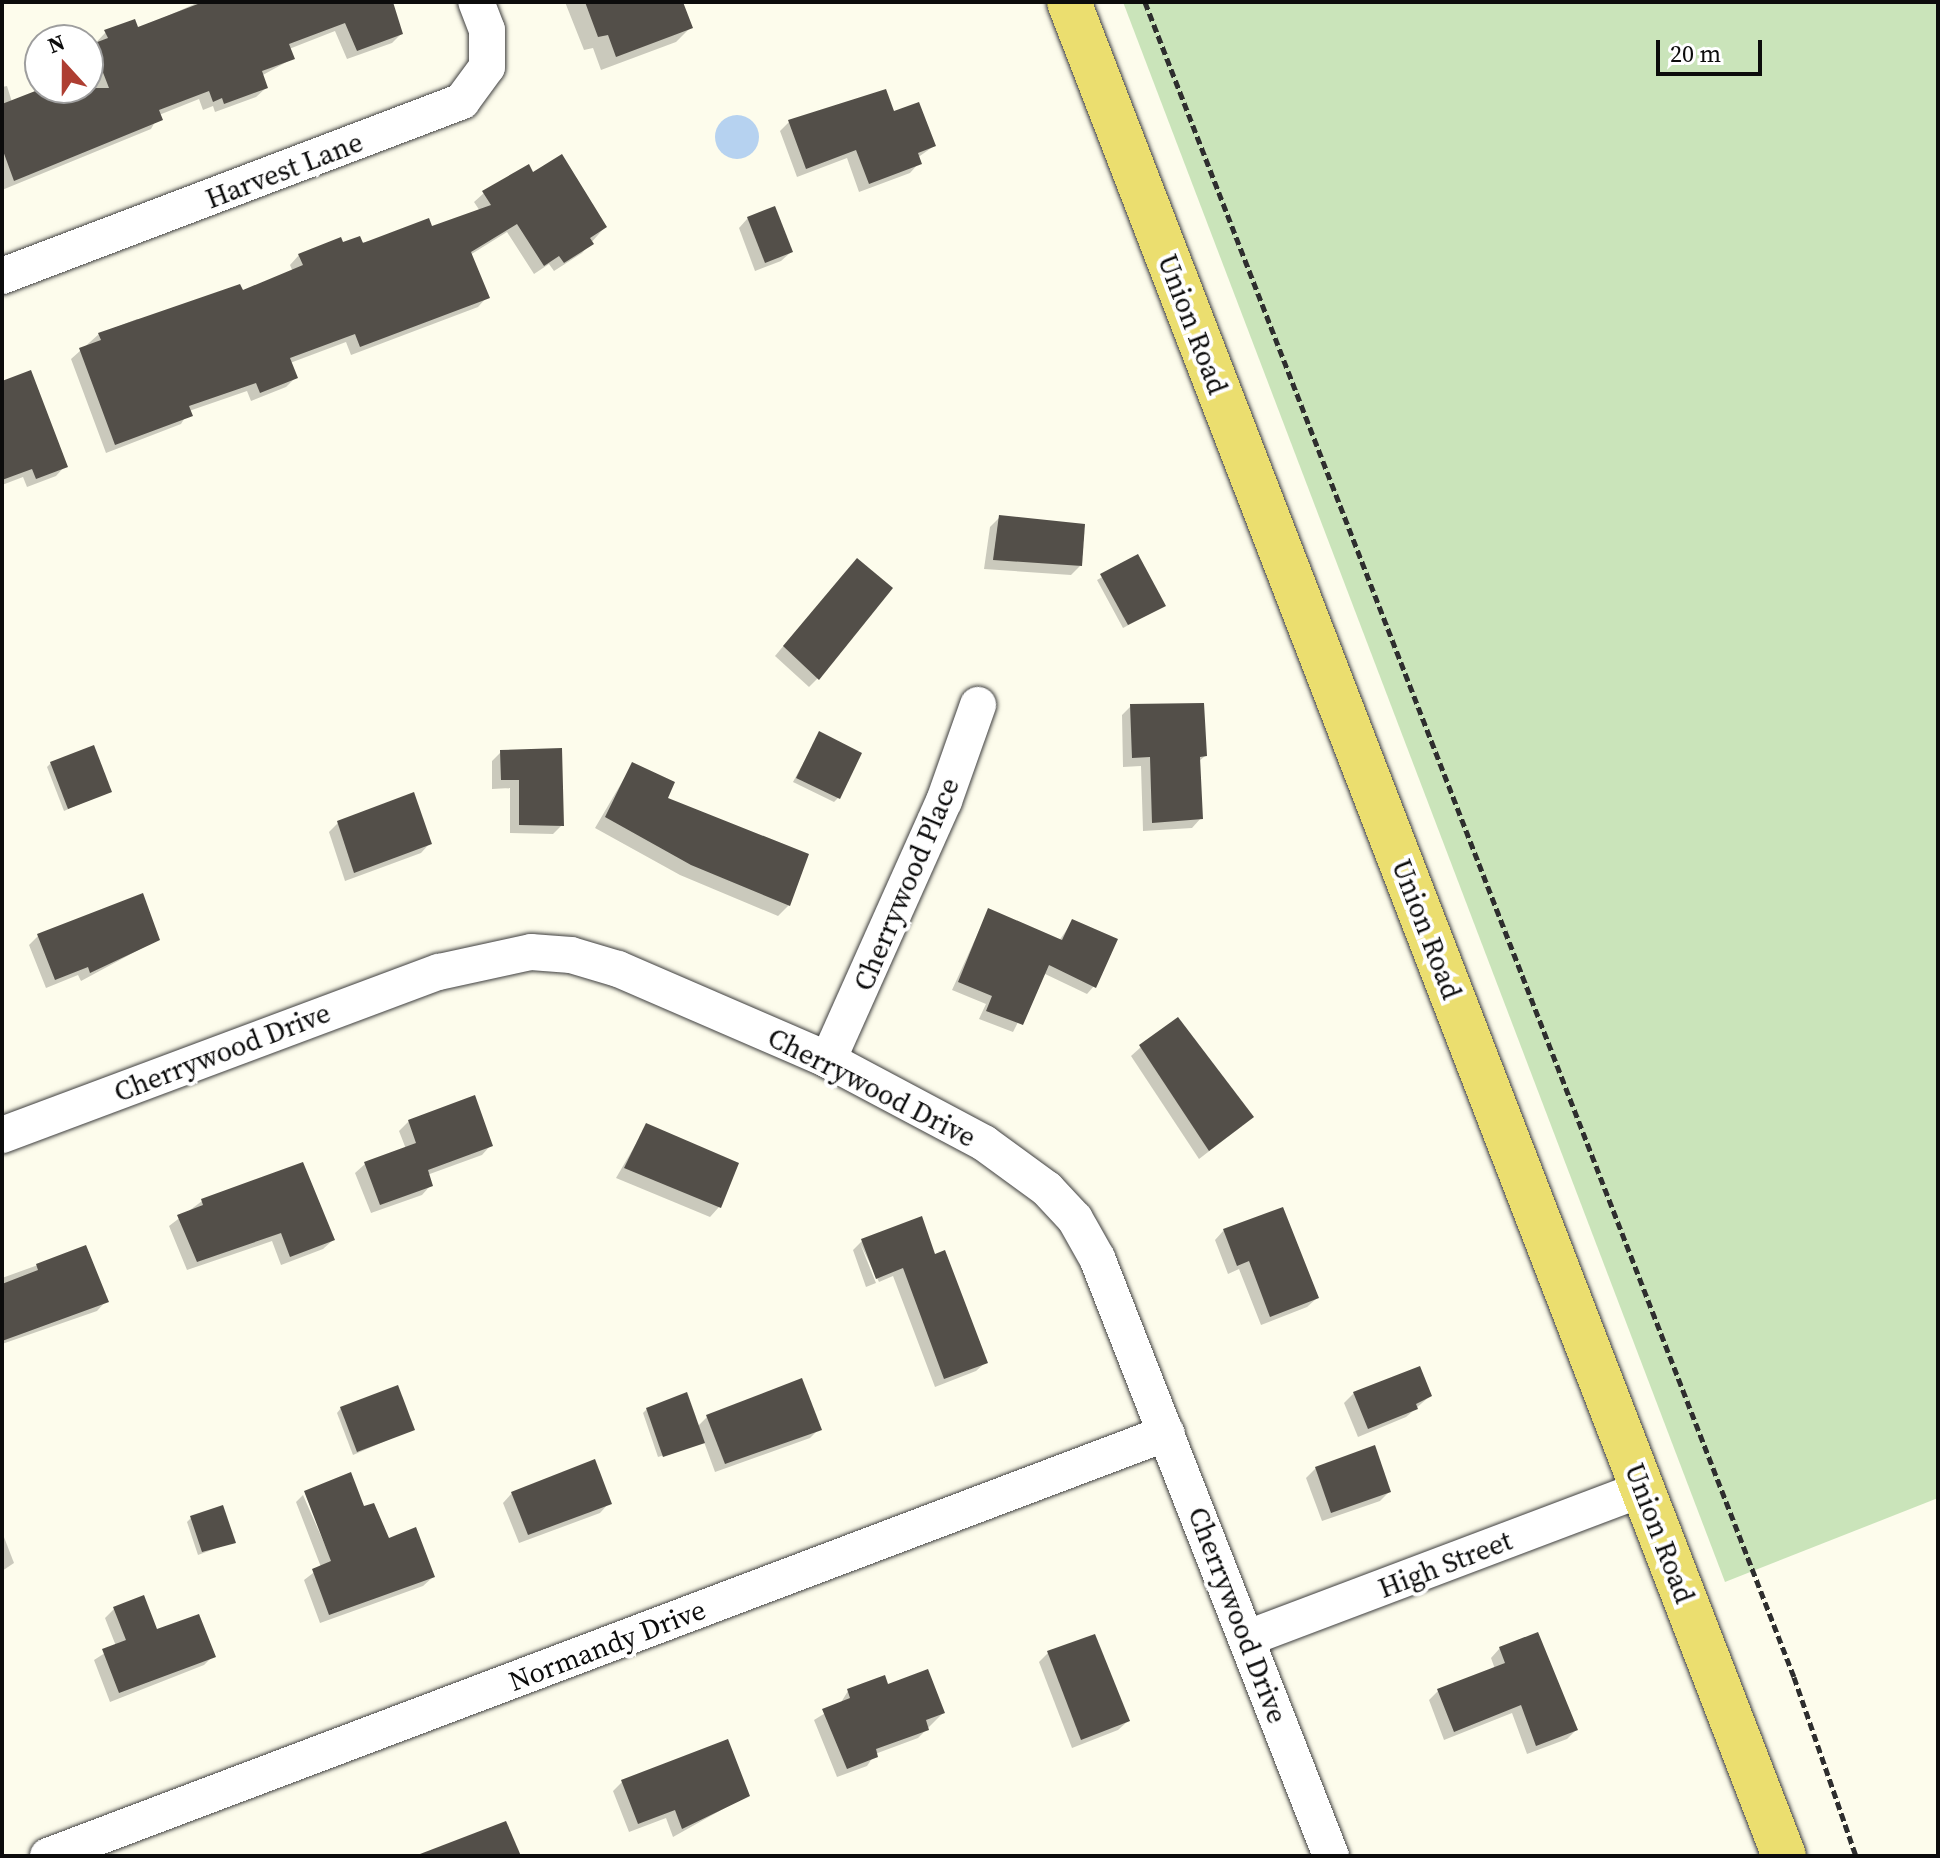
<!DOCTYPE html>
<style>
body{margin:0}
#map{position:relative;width:1940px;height:1858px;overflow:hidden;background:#fdfcec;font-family:"Source Serif 4",serif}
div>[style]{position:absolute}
.green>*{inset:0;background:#cae4ba}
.water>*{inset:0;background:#b6d2f0}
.round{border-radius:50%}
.shadow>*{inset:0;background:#0003}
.building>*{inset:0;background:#534f49}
.path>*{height:5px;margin-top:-2.5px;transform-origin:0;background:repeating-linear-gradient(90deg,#2e2e2e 0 8px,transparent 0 12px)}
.roads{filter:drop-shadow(0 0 2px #3f3f3f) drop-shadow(0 0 2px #3f3f3f)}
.minor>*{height:36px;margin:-18px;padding:0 18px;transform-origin:18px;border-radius:18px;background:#fff}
.major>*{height:44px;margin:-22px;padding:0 22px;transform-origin:22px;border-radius:22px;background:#ebde6f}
span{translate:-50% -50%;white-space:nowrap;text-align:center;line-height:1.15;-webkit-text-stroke:8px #fff;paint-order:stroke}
.street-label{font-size:28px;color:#0c0c0c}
.frame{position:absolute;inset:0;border:4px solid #0c0c0c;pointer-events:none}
.north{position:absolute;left:24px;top:24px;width:80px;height:80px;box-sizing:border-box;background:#fff;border:2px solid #9e9e9e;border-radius:50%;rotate:339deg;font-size:22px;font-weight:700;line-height:32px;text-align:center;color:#0c0c0c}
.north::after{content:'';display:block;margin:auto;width:28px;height:36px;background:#ae3e32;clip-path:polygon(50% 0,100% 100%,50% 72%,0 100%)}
.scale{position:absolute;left:1656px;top:40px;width:106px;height:36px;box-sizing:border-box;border:4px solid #0c0c0c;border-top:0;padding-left:10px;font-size:24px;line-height:28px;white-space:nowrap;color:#0c0c0c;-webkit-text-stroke:6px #fff;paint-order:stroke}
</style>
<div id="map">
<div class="green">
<div style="clip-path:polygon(1123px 2px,1938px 2px,1938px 1498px,1725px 1582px)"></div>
</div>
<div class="water">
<div class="round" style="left:715px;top:115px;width:44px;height:44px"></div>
</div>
<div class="shadow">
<div style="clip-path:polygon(199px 2px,389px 2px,401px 34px,392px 43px,347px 59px,335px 31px,289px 49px,292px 59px,261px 76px,266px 88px,256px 97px,215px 112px,213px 106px,203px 110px,199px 99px,159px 115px,151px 129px,2px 190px,2px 87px,7px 86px,12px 102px,49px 88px,88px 88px,88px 51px,106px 32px,136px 30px)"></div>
<div style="clip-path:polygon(565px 2px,681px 2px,691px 27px,676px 42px,601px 70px,593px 48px,584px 50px)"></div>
<div style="clip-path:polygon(893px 114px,934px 146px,917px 158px,919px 163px,910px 173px,859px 192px,847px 158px,797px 177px,780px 131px,789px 122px)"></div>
<div style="clip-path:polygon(533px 175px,605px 227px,582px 253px,554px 271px,549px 264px,534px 274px,507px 232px,470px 255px,487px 297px,478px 307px,351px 355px,346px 342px,290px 363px,295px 378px,286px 387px,251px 401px,247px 391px,189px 411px,181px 424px,106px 453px,71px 359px,99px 334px,137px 319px,158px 318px,242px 293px,293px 272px,290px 265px,299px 255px,431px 229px,480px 211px,474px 202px,484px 193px)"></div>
<div style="clip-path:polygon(748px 218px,791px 252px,781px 261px,755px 271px,739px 228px)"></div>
<div style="clip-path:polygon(2px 383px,65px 466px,56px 476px,27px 487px,23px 477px,2px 485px)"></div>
<div style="clip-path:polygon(1000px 517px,1080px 566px,1071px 575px,984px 569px,990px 527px)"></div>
<div style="clip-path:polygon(1138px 557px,1164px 606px,1123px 628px,1097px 580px)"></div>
<div style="clip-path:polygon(847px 570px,818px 678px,809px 687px,775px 656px)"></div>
<div style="clip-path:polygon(1131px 706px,1205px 756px,1198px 762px,1201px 818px,1192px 828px,1143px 831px,1141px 766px,1123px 767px,1122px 715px)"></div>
<div style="clip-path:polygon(819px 734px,838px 798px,834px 802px,793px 782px)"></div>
<div style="clip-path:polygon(501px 752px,562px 825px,553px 834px,510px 833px,510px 788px,492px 789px,492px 761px)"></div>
<div style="clip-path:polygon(51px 763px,110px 791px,64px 811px,47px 767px)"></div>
<div style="clip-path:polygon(632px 765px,665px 799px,789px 905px,778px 916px,680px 875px,595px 828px)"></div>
<div style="clip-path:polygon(338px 823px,430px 843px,421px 853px,345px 881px,329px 832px)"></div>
<div style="clip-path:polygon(988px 911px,1059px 941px,1072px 922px,1094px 986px,1087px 994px,1043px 973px,1013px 1032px,979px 1019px,986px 1004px,952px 990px)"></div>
<div style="clip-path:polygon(38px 936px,157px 940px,81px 981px,78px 975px,46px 988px,29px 945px)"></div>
<div style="clip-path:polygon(1141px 1047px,1242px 1126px,1199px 1159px,1131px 1056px)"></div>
<div style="clip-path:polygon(409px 1121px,491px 1145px,482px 1155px,427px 1175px,431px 1185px,422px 1195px,371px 1213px,355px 1173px,365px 1164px,406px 1149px,399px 1131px)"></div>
<div style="clip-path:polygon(647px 1125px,719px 1207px,710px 1217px,616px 1178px)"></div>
<div style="clip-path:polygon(202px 1201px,333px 1240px,323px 1249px,281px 1265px,272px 1241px,187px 1270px,169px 1226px)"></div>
<div style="clip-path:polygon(1224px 1230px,1317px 1298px,1307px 1307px,1261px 1325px,1239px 1269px,1228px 1274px,1215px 1240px)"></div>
<div style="clip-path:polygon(862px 1241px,934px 1257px,986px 1362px,976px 1371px,935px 1387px,893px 1276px,879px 1282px,860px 1243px,876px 1283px,866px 1287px,853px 1250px)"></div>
<div style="clip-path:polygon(85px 1248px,106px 1301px,97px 1311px,2px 1344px,2px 1278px)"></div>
<div style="clip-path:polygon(1354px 1393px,1430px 1396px,1406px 1417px,1358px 1437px,1344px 1403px)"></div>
<div style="clip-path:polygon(341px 1408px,413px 1429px,353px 1455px,337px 1413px)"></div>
<div style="clip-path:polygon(647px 1409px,697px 1427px,707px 1417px,819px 1429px,810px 1438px,715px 1472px,704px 1442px,658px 1457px,643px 1413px)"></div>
<div style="clip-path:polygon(1316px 1468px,1389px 1492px,1380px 1501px,1322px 1521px,1306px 1478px)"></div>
<div style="clip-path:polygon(305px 1493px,388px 1540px,433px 1577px,423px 1586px,320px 1623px,304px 1580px,321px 1567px,296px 1502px,303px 1495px,336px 1570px)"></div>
<div style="clip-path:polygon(512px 1493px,609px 1503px,600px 1513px,519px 1543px,503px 1503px)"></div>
<div style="clip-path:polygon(191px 1518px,233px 1542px,198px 1555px,187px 1522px)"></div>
<div style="clip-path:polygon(2px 1532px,14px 1563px,2px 1571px)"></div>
<div style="clip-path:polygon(114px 1609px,156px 1632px,213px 1656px,204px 1665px,110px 1702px,94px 1660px,116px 1646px,105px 1618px)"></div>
<div style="clip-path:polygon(1500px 1648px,1576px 1730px,1567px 1739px,1527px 1754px,1512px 1713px,1444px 1740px,1429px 1700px,1438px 1691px,1495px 1669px,1491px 1658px)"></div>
<div style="clip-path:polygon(1048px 1653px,1128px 1721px,1118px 1730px,1072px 1748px,1039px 1662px)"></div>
<div style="clip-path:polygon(884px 1678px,887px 1687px,943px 1713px,918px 1738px,875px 1754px,867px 1766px,837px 1777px,814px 1720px,840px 1704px,848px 1691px)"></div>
<div style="clip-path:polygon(622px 1782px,748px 1795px,673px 1837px,666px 1818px,629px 1832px,613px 1791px)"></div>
</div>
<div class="building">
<div style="clip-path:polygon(203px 2px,393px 2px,403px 34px,357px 51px,345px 23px,289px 44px,295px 59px,262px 71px,268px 88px,224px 104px,222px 98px,213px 102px,209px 91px,159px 110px,163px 120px,14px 181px,2px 148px,2px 104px,43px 88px,109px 88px,92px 44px,108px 38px,104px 30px,135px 19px,138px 27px)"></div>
<div style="clip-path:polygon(585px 2px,683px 2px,693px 28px,616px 57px,608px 35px,598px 37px)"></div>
<div style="clip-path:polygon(886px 89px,894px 111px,919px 102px,936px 146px,918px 153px,922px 164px,869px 184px,856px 150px,806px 169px,788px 120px)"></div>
<div style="clip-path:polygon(562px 154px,607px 227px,590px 238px,594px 244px,564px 263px,559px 256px,544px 266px,517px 224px,471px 252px,490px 298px,360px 347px,355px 334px,290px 358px,298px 378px,260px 393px,256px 383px,189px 406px,193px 416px,115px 445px,79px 348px,101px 340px,98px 333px,240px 284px,243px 290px,303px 265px,298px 254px,341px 237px,343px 242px,360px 236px,363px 243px,429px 218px,432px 226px,491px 205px,482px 191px,529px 164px,533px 172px)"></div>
<div style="clip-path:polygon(775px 206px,793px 252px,765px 263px,747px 217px)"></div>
<div style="clip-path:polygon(31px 370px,68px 467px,36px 479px,32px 469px,2px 480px,2px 381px)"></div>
<div style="clip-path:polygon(999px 515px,1085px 524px,1082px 566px,993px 560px)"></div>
<div style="clip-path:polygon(1138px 554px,1166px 606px,1128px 625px,1100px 574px)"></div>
<div style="clip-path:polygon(857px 558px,893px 588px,819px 680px,783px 646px)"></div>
<div style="clip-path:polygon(1204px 703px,1207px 756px,1200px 757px,1203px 819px,1152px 823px,1150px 757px,1132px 758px,1130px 704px)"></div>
<div style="clip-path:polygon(819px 731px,862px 753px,840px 799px,796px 778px)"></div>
<div style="clip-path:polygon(94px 745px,112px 792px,68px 809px,50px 762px)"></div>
<div style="clip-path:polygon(562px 748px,564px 826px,519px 825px,519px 780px,501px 780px,500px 750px)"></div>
<div style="clip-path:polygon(632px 762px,675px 782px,668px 798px,809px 854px,790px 906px,691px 865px,605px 817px)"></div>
<div style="clip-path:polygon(414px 792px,432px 844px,354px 873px,337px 821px)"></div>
<div style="clip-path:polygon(143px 893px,160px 940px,90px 973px,88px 967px,55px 980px,37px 934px)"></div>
<div style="clip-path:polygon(988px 908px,1062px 940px,1072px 919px,1118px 939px,1096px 988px,1049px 965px,1023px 1025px,986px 1011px,992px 996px,958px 982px)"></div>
<div style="clip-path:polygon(1178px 1017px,1254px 1117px,1209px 1151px,1139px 1045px)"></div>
<div style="clip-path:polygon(475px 1095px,493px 1146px,428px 1170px,433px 1186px,380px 1205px,364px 1162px,416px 1143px,408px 1120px)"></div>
<div style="clip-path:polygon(646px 1123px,739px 1163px,721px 1208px,624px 1168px)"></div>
<div style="clip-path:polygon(303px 1162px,335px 1240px,290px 1257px,281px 1233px,197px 1262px,177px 1215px,203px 1205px,201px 1199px)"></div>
<div style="clip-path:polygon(1283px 1207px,1319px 1298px,1270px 1317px,1249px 1261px,1237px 1266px,1223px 1229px)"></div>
<div style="clip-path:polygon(922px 1216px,935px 1254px,945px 1250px,988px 1363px,944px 1379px,903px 1268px,876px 1279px,861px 1239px)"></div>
<div style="clip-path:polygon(86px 1245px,109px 1302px,2px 1341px,2px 1284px,38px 1270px,36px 1264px)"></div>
<div style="clip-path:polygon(1420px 1366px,1432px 1396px,1416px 1404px,1418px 1409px,1368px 1429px,1353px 1392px)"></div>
<div style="clip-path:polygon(802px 1378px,822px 1430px,725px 1464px,706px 1415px)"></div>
<div style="clip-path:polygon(398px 1385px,415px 1430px,357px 1452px,340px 1407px)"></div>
<div style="clip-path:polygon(687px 1392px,705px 1443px,663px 1457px,646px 1408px)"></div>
<div style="clip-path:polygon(1375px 1445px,1391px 1492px,1331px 1513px,1315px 1467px)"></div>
<div style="clip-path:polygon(595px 1459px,612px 1504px,528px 1535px,511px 1492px)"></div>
<div style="clip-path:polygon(351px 1472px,364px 1506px,374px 1503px,389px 1538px,416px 1527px,435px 1577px,329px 1615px,312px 1569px,331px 1561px,304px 1491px)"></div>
<div style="clip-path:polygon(223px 1505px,236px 1543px,202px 1552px,190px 1516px)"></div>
<div style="clip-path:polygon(144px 1595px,157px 1629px,199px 1614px,216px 1657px,119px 1693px,102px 1649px,126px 1640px,113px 1607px)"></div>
<div style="clip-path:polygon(1538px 1632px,1578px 1730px,1536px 1746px,1521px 1705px,1454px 1732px,1437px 1689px,1505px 1663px,1499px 1647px)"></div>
<div style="clip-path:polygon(1095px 1634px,1130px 1721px,1081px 1740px,1047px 1651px)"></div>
<div style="clip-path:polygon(928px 1669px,945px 1713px,926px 1720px,929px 1730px,876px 1749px,878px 1757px,847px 1769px,822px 1709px,850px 1698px,847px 1689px,885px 1675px,888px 1684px)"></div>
<div style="clip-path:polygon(728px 1739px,750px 1796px,682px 1829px,675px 1810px,638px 1824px,621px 1780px)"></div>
<div style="clip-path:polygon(506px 1821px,521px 1856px,421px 1856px,420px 1854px)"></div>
</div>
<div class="path">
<div style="left:1145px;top:2px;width:1796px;rotate:68.82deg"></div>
<div style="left:1794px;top:1677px;width:189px;rotate:70.9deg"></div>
</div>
<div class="roads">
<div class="minor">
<div style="left:2px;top:276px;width:492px;rotate:-20.8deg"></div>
<div style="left:462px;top:101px;width:42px;rotate:-53.7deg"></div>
<div style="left:487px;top:67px;width:37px;rotate:-90deg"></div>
<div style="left:487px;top:30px;width:30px;rotate:-111deg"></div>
<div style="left:828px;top:1060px;width:284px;rotate:-65.9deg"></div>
<div style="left:944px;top:801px;width:102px;rotate:-70.5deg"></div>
<div style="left:2px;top:1135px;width:466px;rotate:-20.5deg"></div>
<div style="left:439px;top:972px;width:94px;rotate:-12.3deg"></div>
<div style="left:531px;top:952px;width:40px;rotate:4.3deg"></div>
<div style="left:571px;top:955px;width:49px;rotate:16.6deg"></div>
<div style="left:618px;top:969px;width:229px;rotate:23.4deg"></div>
<div style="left:828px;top:1060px;width:177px;rotate:28deg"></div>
<div style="left:984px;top:1143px;width:78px;rotate:36.1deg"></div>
<div style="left:1047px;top:1189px;width:41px;rotate:47deg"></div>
<div style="left:1075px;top:1219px;width:45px;rotate:60.6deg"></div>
<div style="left:1097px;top:1258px;width:642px;rotate:68.63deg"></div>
<div style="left:1248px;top:1638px;width:422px;rotate:-20.7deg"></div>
<div style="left:48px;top:1856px;width:1196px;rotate:-20.71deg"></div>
</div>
<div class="major">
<div style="left:1069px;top:2px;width:1987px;rotate:68.91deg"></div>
</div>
</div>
<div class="street-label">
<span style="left:284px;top:170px;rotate:-21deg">Harvest Lane</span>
<span style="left:1193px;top:324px;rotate:69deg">Union Road</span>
<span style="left:906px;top:884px;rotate:-67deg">Cherrywood Place</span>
<span style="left:1427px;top:929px;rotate:69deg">Union Road</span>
<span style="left:222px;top:1052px;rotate:-21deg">Cherrywood Drive</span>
<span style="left:872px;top:1087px;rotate:27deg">Cherrywood Drive</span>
<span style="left:1660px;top:1533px;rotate:69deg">Union Road</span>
<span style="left:1445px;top:1564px;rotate:-21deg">High Street</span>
<span style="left:1238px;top:1615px;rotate:69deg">Cherrywood Drive</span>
<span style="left:607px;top:1645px;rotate:-21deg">Normandy Drive</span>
</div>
<div class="frame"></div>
<div class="north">N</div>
<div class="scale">20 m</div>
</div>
